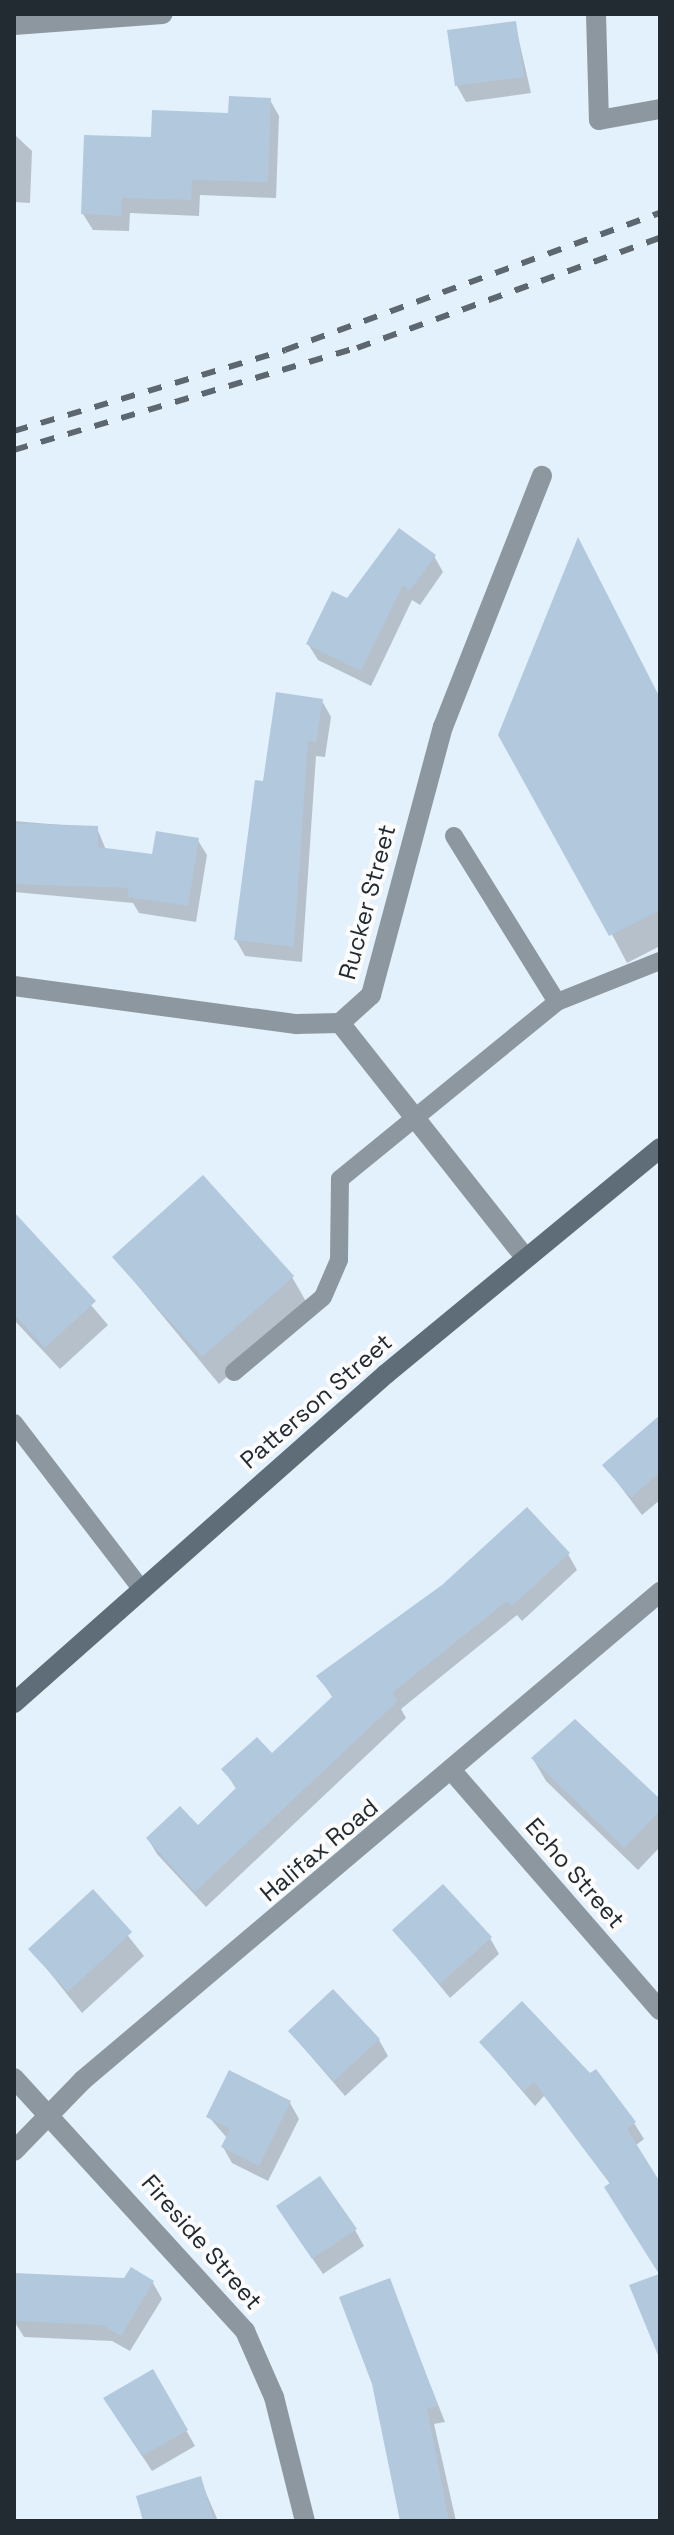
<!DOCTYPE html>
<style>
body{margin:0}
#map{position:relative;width:674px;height:2535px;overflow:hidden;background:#e3f1fd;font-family:"Space Grotesk",sans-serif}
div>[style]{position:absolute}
.shadow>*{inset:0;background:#0003}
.building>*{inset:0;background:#b2c8dc}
.lane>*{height:18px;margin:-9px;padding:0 9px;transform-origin:9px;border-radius:9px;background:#8d979f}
.street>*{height:20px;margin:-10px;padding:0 10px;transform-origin:10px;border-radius:10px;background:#8d979f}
.secondary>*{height:20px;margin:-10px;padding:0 10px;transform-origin:10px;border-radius:10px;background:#5f6d79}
.rail>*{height:6px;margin-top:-3px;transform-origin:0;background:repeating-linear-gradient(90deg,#5d6770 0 14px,transparent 0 28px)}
span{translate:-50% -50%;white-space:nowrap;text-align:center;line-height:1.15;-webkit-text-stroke:8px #fcfcfc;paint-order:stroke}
.street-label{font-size:24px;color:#222a32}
.frame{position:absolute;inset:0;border:16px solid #222a32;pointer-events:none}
</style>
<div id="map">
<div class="shadow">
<div style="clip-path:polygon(515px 23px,531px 93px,466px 102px,457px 86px)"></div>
<div style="clip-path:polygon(270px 100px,279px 116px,276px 198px,200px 195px,199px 216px,130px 213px,129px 231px,93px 230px,83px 214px,153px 139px)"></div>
<div style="clip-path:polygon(14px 134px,32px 151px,30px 203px,14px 202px)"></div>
<div style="clip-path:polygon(434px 556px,443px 572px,420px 605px,412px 600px,371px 686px,318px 660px,308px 644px,347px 600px)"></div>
<div style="clip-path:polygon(660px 698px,660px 946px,627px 963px,541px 799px)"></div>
<div style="clip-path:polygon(322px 701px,331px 717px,325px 757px,316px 756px,302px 962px,245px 956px,236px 940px,265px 783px)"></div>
<div style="clip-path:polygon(14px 821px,97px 828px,106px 850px,154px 857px,197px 839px,207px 855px,196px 922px,139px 913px,133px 903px,14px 892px)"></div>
<div style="clip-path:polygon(14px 1215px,108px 1325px,60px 1369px,14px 1320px)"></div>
<div style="clip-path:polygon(114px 1257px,292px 1277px,308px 1305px,219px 1384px)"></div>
<div style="clip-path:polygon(660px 1421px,660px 1500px,642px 1515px,605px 1466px)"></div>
<div style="clip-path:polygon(568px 1554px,577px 1570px,522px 1621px,517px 1615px,401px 1709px,406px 1718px,206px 1907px,157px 1854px,148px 1839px,198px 1828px,237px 1790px,224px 1770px,272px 1756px,333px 1698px,319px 1677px)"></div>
<div style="clip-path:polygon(533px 1759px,660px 1802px,660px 1847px,638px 1870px,546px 1781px)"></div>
<div style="clip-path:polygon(93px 1892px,144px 1956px,82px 2013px,31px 1949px)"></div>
<div style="clip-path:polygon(394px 1930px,490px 1938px,499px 1954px,450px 1998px)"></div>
<div style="clip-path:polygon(290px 2032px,379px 2040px,388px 2056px,345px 2096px)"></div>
<div style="clip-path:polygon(481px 2043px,634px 2123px,644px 2139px,635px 2146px,660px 2185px,660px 2274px,611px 2185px,544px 2096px,535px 2106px)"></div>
<div style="clip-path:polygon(290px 2103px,299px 2119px,268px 2181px,232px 2163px,223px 2147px,227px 2138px,208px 2116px)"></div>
<div style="clip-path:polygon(288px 2223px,355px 2230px,364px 2246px,323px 2274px)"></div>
<div style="clip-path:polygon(389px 2281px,445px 2422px,434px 2424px,456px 2521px,405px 2521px)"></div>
<div style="clip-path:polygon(153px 2283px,162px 2299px,130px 2351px,112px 2341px,24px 2337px,14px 2321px)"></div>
<div style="clip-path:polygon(153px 2372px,195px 2446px,152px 2471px,115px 2415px)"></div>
<div style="clip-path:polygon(200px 2479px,218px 2521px,146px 2521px)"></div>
</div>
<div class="building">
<div style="clip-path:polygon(516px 21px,524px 77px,455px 86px,447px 30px)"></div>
<div style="clip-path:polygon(229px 96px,271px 98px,268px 182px,192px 180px,191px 200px,122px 198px,121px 216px,81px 214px,84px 135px,151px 137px,152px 110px,228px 113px)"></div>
<div style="clip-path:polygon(399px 528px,436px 555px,410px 590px,403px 585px,361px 671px,306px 644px,332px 591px,347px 598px)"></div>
<div style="clip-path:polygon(578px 537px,660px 698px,660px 910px,609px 936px,498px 735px)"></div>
<div style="clip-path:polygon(276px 692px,323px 699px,316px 742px,308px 741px,294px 947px,234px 940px,255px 780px,263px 781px)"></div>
<div style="clip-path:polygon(14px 823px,98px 826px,98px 847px,152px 854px,156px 831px,199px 838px,188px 906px,127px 897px,129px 888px,14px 884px)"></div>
<div style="clip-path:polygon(203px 1175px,294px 1276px,202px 1357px,112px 1257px)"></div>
<div style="clip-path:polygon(14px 1212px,96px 1301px,45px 1348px,14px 1314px)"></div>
<div style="clip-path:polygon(660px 1415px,660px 1472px,631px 1498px,602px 1465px)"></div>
<div style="clip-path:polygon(527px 1507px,570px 1553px,512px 1606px,507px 1601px,392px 1693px,398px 1701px,195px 1892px,146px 1838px,180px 1806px,198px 1825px,237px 1787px,221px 1769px,257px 1737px,272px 1753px,333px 1696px,316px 1676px,442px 1585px)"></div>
<div style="clip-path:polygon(575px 1719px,660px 1799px,660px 1811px,624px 1848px,531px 1758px)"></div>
<div style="clip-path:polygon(443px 1884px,492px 1937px,440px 1984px,392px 1930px)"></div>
<div style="clip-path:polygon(93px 1889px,132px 1932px,68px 1992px,28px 1949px)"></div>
<div style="clip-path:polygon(333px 1989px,380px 2039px,334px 2081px,288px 2031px)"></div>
<div style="clip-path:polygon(522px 2001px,590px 2073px,596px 2069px,636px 2122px,627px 2129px,660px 2182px,660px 2360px,629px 2285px,659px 2274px,604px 2187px,610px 2183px,534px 2082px,524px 2091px,479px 2042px)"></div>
<div style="clip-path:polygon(229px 2070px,291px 2101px,259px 2166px,221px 2147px,230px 2129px,206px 2117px)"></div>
<div style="clip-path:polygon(320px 2176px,357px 2229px,312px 2259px,276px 2206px)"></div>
<div style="clip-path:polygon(131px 2267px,154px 2281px,121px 2336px,102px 2325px,14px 2321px,14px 2273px,124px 2278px)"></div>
<div style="clip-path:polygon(390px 2278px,438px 2406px,427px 2408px,449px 2521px,400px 2521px,372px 2384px,339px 2297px)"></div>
<div style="clip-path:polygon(153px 2369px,188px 2430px,142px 2456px,103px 2398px)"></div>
<div style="clip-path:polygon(201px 2476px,214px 2521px,143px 2521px,136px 2496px)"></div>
</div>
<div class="lane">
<div style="left:454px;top:836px;width:195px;rotate:58.2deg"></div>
<div style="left:234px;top:1372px;width:116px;rotate:-40.1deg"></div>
<div style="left:323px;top:1297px;width:40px;rotate:-66.6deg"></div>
<div style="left:339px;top:1260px;width:81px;rotate:-89.3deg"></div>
<div style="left:340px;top:1179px;width:280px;rotate:-39.2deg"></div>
<div style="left:557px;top:1002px;width:111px;rotate:-21.7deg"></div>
<div style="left:14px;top:1423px;width:210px;rotate:52.5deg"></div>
</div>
<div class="street">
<div style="left:596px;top:14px;width:106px;rotate:88.4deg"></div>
<div style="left:599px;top:120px;width:62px;rotate:-10.2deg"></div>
<div style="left:14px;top:25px;width:149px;rotate:-4.2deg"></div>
<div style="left:14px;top:986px;width:285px;rotate:7.7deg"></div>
<div style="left:296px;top:1024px;width:44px;rotate:-1.3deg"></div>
<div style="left:340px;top:1023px;width:42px;rotate:-42.1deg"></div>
<div style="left:371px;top:995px;width:278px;rotate:-75deg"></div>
<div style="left:443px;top:727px;width:270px;rotate:-68.5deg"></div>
<div style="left:340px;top:1023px;width:298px;rotate:51.7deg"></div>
<div style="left:452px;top:1771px;width:317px;rotate:49deg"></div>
<div style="left:14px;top:2078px;width:343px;rotate:47.6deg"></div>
<div style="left:245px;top:2331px;width:72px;rotate:66.3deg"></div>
<div style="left:274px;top:2397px;width:128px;rotate:76deg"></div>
<div style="left:14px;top:2151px;width:99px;rotate:-45.8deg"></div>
<div style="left:83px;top:2080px;width:756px;rotate:-40.22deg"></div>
</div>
<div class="secondary">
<div style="left:14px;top:1703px;width:497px;rotate:-41.5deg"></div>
<div style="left:386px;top:1374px;width:355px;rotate:-39.5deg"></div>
</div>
<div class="rail">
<div style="left:14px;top:431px;width:283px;rotate:-16.6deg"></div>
<div style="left:285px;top:350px;width:399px;rotate:-20.1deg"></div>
<div style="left:14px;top:450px;width:358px;rotate:-16.6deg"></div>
<div style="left:357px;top:348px;width:322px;rotate:-20deg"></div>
</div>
<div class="street-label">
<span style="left:367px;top:902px;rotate:-75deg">Rucker Street</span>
<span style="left:316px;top:1401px;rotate:-41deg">Patterson Street</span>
<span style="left:319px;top:1850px;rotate:-40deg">Halifax Road</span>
<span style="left:575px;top:1873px;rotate:49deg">Echo Street</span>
<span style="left:202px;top:2242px;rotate:49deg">Fireside Street</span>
</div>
<div class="frame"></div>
</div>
